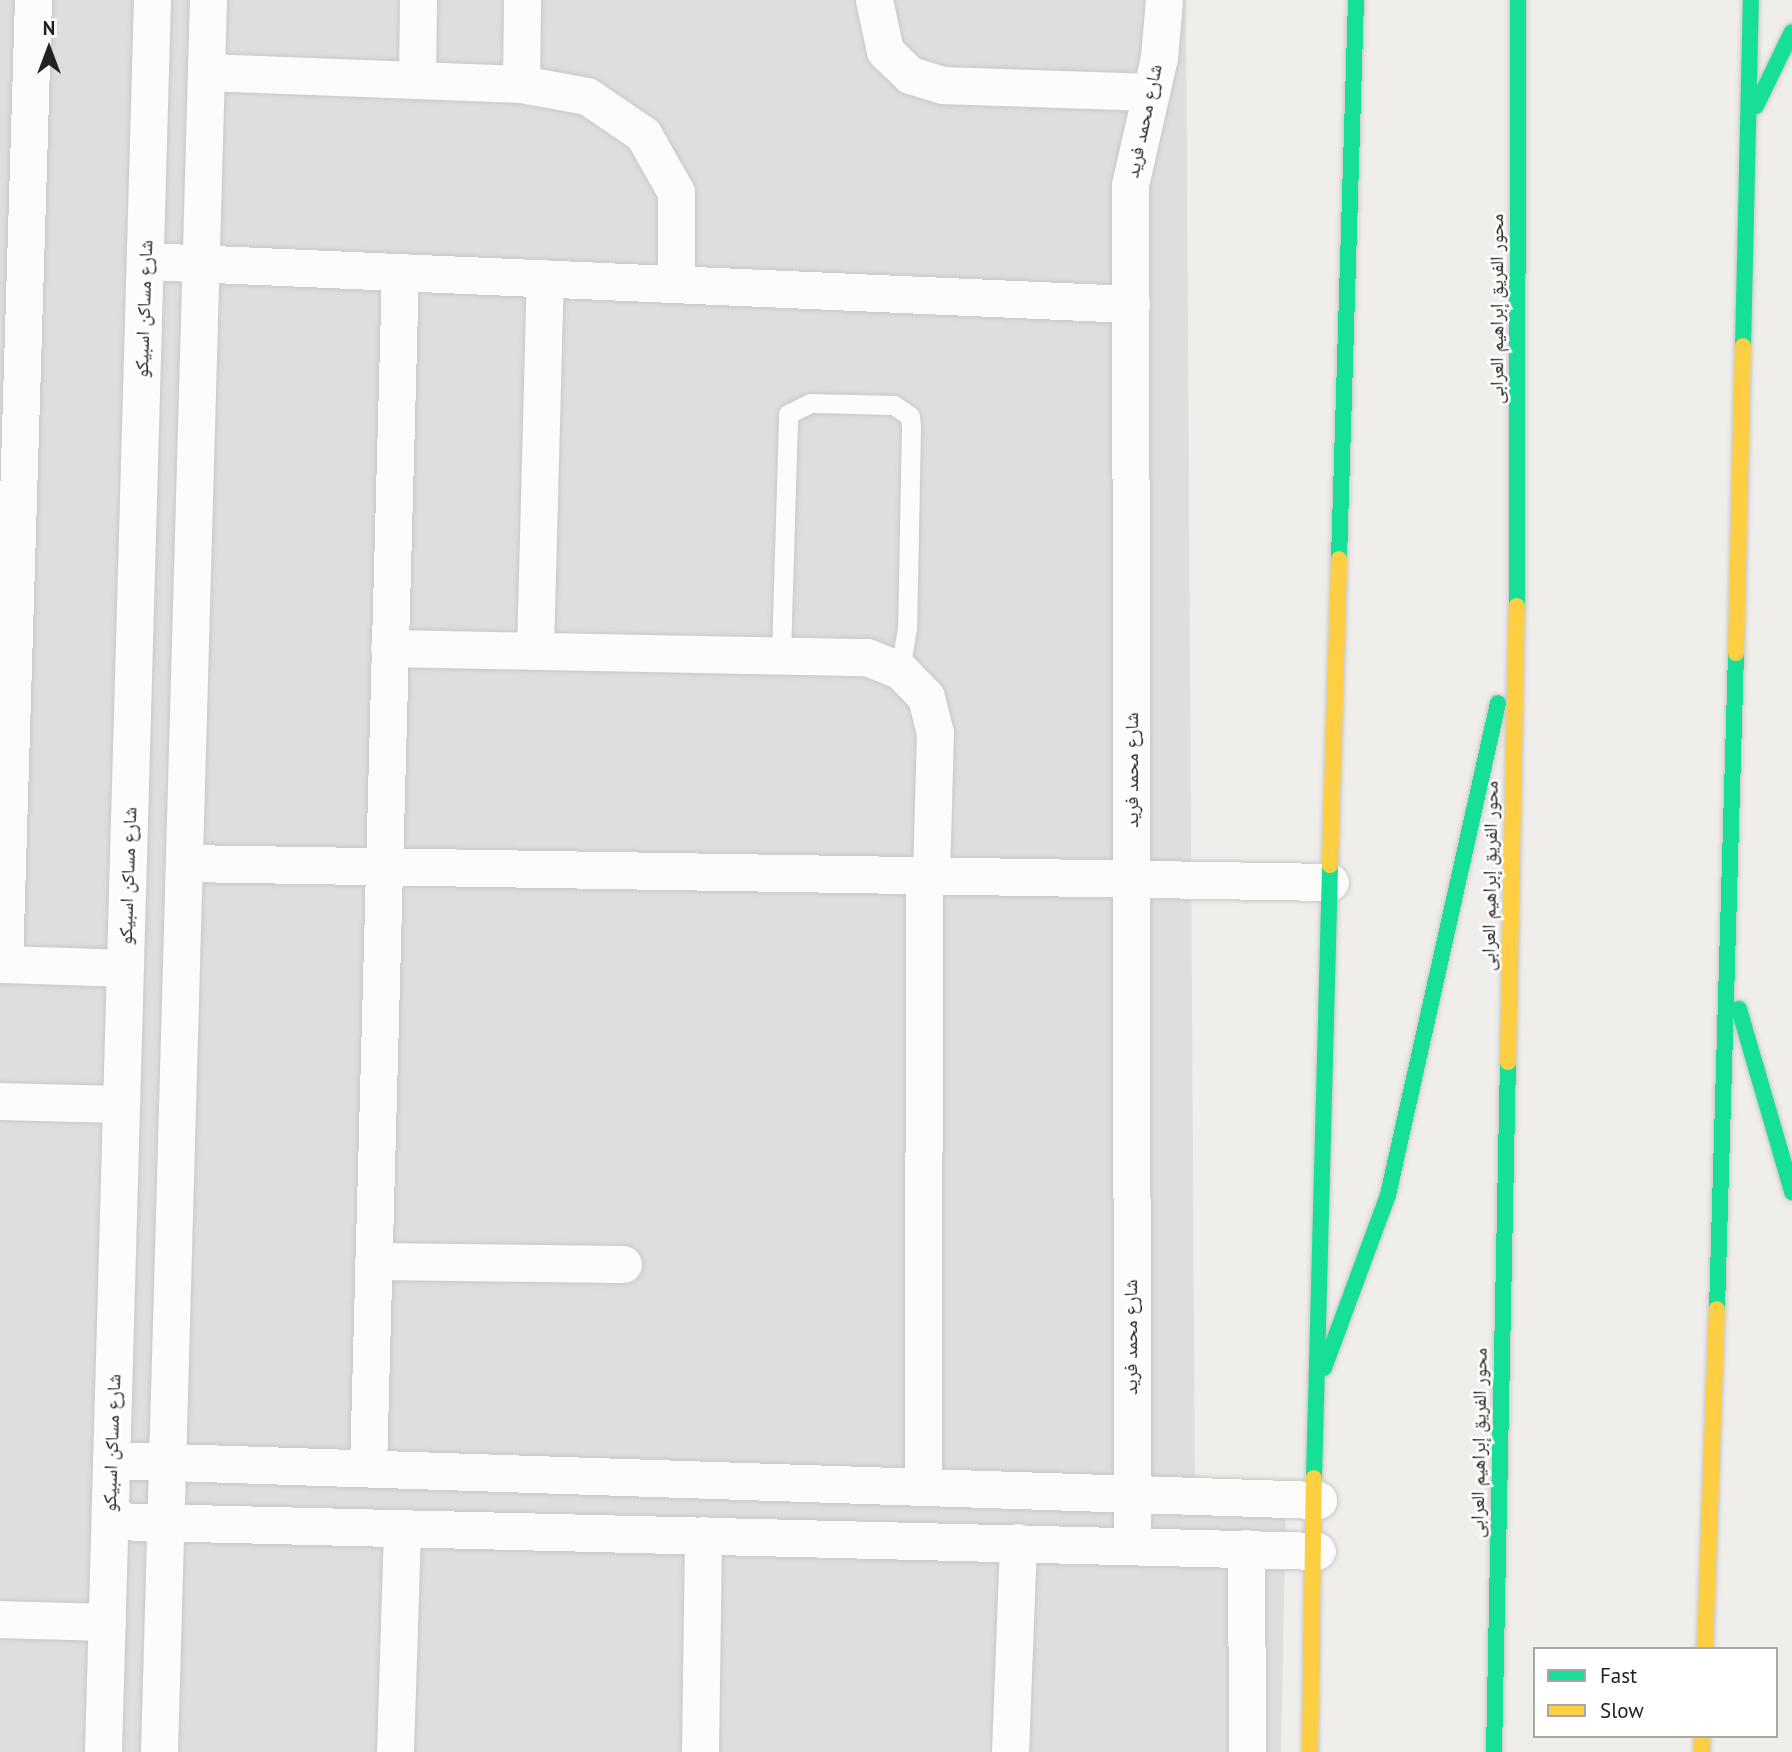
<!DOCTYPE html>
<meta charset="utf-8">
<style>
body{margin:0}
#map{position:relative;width:1792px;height:1752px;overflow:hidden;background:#f0eeeb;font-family:"PT Sans","Noto Naskh Arabic",sans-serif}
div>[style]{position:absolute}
.residential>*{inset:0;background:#dfdedc}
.roads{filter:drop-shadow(0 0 2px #c9c8c7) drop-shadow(0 0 2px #c9c8c7)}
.lane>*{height:19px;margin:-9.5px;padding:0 9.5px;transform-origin:9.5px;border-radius:9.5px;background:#fdfcfc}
.street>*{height:37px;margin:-18.5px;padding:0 18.5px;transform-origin:18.5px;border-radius:18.5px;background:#fdfcfc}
.fast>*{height:16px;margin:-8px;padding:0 8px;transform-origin:8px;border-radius:8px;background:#16e098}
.slow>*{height:16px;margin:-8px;padding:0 8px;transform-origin:8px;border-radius:8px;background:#ffcf43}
span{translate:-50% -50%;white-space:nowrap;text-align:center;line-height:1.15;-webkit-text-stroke:5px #fff;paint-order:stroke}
.street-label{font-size:19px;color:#222}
.legend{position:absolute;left:1533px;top:1647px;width:245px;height:91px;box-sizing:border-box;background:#fff;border:2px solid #a7a7a7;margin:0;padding:9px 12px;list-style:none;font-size:21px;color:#222}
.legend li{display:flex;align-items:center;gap:14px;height:35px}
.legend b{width:35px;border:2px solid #a7a7a7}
.north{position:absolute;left:14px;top:14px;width:70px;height:70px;-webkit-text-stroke:5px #fff;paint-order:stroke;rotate:0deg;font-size:19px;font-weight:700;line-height:28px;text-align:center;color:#222}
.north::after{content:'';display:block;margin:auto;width:24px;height:32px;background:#222;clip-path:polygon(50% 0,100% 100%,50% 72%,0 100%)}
</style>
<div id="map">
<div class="residential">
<div style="clip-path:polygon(0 0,1186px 0,1195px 1499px,1286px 1502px,1281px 1752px,0 1752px)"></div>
</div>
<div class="roads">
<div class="lane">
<div style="left:781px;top:655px;width:241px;rotate:-88.3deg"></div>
<div style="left:788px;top:414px;width:25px;rotate:-26deg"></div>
<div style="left:811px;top:403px;width:83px;rotate:1.4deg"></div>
<div style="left:894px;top:405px;width:19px;rotate:35deg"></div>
<div style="left:910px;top:416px;width:11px;rotate:85deg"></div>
<div style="left:911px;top:427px;width:201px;rotate:91.1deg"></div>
<div style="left:907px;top:628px;width:43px;rotate:99.5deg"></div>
</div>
<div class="street">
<div style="left:874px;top:0;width:52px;rotate:77.8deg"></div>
<div style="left:885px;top:51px;width:35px;rotate:44deg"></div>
<div style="left:910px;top:75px;width:34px;rotate:17deg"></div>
<div style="left:943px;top:85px;width:207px;rotate:1.9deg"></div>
<div style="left:206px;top:72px;width:315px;rotate:2.2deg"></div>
<div style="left:521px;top:84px;width:67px;rotate:10.3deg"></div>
<div style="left:587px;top:96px;width:68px;rotate:34.2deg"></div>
<div style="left:643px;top:134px;width:67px;rotate:60.4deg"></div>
<div style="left:676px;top:192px;width:92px;rotate:90deg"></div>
<div style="left:417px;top:80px;width:80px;rotate:-89.3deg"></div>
<div style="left:521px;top:84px;width:84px;rotate:-89.3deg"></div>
<div style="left:145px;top:261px;width:987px;rotate:2.5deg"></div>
<div style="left:389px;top:648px;width:478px;rotate:1.1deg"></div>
<div style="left:867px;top:657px;width:35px;rotate:22deg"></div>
<div style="left:900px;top:670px;width:37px;rotate:46deg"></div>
<div style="left:926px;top:697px;width:36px;rotate:76deg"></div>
<div style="left:935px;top:732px;width:142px;rotate:91.6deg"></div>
<div style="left:535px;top:651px;width:373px;rotate:-88.5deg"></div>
<div style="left:184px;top:863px;width:1146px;rotate:0.95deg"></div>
<div style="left:0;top:964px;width:125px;rotate:1.8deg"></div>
<div style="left:4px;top:964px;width:964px;rotate:-88.28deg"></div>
<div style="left:0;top:1101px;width:121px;rotate:1.4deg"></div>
<div style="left:373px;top:1261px;width:250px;rotate:0.7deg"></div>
<div style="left:111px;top:1460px;width:1208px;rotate:1.9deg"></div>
<div style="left:368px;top:1468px;width:1196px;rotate:-88.47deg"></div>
<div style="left:923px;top:1484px;width:610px;rotate:-89.91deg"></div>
<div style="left:110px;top:1521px;width:1207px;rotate:1.42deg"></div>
<div style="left:1132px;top:1545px;width:1360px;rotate:-90.08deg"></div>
<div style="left:1130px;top:185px;width:131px;rotate:-77.2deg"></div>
<div style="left:1159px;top:57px;width:57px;rotate:-85deg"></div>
<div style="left:1246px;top:1548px;width:204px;rotate:89.7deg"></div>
<div style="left:0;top:1619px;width:107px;rotate:1.6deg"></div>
<div style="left:103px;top:1752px;width:1753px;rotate:-88.4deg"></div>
<div style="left:159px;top:1752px;width:1753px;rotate:-88.4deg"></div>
<div style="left:395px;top:1752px;width:224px;rotate:-88.2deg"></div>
<div style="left:700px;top:1752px;width:217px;rotate:-89.2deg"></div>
<div style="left:1010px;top:1752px;width:210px;rotate:-87.8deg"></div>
</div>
<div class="fast">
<div style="left:1756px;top:106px;width:82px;rotate:-64.1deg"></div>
<div style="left:1743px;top:346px;width:346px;rotate:-88.7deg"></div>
<div style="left:1339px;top:559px;width:559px;rotate:-88.26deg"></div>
<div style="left:1517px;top:606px;width:606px;rotate:-89.91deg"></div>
<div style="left:1739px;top:1009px;width:191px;rotate:73.8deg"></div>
<div style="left:1717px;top:1309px;width:656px;rotate:-88.34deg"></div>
<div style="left:1324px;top:1368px;width:184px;rotate:-69.7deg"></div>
<div style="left:1388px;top:1195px;width:504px;rotate:-77.4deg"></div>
<div style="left:1314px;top:1478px;width:613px;rotate:-88.5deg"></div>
<div style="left:1494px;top:1752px;width:690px;rotate:-88.84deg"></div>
</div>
<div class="slow">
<div style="left:1736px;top:653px;width:307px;rotate:-88.7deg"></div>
<div style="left:1330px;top:865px;width:306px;rotate:-88.3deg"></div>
<div style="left:1508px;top:1062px;width:456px;rotate:-88.9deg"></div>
<div style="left:1705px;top:1649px;width:340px;rotate:-88deg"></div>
<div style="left:1702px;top:1736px;width:16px;rotate:90deg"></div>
<div style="left:1310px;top:1752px;width:274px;rotate:-89.2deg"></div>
</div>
</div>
<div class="street-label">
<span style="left:1144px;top:121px;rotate:-78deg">شارع محمد فريد</span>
<span style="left:144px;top:309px;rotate:-88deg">شارع مساكن اسبيكو</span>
<span style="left:1497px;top:309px;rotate:-90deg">محور الفريق إبراهيم العرابى</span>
<span style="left:1132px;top:770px;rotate:-90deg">شارع محمد فريد</span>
<span style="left:128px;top:876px;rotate:-88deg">شارع مساكن اسبيكو</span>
<span style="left:1490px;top:876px;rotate:-89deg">محور الفريق إبراهيم العرابى</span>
<span style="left:1131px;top:1337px;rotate:-90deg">شارع محمد فريد</span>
<span style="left:112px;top:1443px;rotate:-88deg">شارع مساكن اسبيكو</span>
<span style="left:1479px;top:1443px;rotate:-89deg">محور الفريق إبراهيم العرابى</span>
</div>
<ul class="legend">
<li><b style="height:9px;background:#16e098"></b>Fast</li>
<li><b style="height:9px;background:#ffcf43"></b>Slow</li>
</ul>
<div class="north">N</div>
</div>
